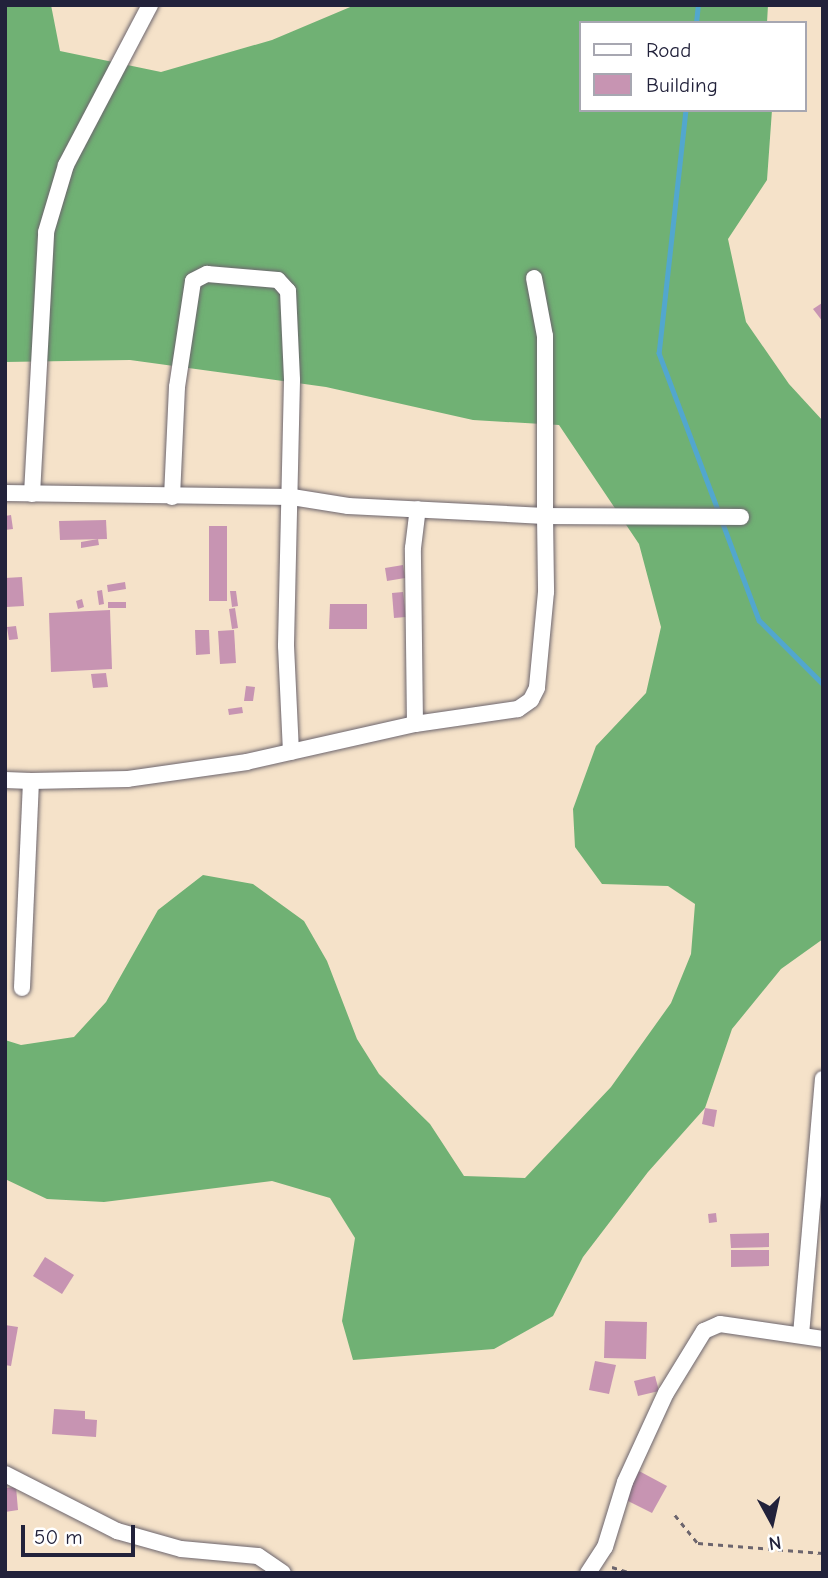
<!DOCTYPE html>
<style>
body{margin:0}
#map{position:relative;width:828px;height:1578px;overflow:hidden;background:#f5e2c9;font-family:"Comic Neue",sans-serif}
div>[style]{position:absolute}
.forest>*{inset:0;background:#70b174}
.stream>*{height:4.5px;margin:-2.25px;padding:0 2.25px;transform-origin:2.25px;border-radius:2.25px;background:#52a7ce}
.building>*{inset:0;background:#c794b2}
.path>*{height:2.5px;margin-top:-1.25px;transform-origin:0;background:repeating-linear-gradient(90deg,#6c656d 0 5px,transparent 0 10px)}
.roads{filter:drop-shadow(0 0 2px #6c656d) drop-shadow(0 0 2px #6c656d)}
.minor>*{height:16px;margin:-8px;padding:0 8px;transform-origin:8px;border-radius:8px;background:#fff}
span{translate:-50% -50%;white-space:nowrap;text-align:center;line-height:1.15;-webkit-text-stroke:5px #fff;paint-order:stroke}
.frame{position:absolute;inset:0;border:7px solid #22223b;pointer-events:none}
.legend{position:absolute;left:579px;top:21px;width:228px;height:91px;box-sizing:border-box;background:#fff;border:2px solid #a7a7b1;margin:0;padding:9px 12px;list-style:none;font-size:21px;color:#22223b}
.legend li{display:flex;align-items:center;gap:14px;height:35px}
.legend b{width:35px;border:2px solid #a7a7b1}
.north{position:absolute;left:737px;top:1487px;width:70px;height:70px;-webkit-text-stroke:5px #fff;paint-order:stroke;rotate:172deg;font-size:19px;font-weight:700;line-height:28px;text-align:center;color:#22223b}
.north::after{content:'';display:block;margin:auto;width:24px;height:32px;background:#22223b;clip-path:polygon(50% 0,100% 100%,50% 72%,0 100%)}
.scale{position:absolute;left:21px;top:1525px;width:114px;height:32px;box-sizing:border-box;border:4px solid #22223b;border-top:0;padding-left:9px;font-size:21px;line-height:24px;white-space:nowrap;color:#22223b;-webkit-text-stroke:5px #fff;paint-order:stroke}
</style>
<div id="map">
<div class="forest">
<div style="clip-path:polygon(5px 5px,51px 5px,60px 51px,161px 72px,272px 40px,355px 5px,768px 5px,767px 23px,581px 23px,581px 110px,772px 110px,767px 180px,728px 239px,746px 322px,789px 384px,823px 421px,823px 939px,781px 969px,732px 1029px,705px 1108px,648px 1172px,583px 1257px,553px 1316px,494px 1349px,353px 1360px,342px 1321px,355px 1238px,330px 1198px,272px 1181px,104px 1202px,47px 1199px,5px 1179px,5px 1040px,21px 1045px,74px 1037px,106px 1002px,158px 910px,203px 875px,253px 884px,304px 921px,327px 961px,357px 1039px,379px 1074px,430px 1124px,464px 1176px,525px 1178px,611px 1087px,671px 1003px,691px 954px,695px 904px,668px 886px,602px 884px,575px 847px,573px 809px,596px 746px,646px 693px,661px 627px,639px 544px,559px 425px,473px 420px,326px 387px,130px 360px,5px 362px)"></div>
</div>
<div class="stream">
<div style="left:696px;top:23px;width:18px;rotate:-84deg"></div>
<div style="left:686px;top:110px;width:244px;rotate:96.3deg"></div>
<div style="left:659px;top:353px;width:171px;rotate:69.4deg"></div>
<div style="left:722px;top:521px;width:106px;rotate:69.5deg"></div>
<div style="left:759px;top:620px;width:91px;rotate:45deg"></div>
</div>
<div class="building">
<div style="clip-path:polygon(822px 303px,823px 305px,823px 322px,813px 309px)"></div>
<div style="clip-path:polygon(11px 515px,13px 529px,5px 530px,5px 516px)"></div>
<div style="clip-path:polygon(106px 520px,107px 539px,60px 540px,59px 521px)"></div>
<div style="clip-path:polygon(209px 526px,227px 526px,227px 601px,209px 601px)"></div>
<div style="clip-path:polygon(98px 539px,99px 545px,81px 548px,81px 542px)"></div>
<div style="clip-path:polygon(403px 565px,405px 578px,387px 581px,385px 568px)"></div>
<div style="clip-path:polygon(22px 577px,24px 606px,6px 607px,5px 578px)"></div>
<div style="clip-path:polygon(125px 582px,126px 589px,108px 592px,107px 585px)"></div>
<div style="clip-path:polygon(102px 590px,104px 604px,99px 605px,97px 591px)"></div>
<div style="clip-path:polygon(230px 591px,236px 591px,238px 606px,232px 607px)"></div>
<div style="clip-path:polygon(403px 592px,406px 617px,394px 618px,392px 593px)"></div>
<div style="clip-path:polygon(82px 599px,84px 607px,78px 609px,76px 601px)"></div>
<div style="clip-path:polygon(108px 602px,126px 602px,126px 608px,108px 608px)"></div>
<div style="clip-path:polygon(330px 604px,367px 604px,367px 629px,329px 629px)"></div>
<div style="clip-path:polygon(235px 608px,238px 628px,232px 629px,229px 609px)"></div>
<div style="clip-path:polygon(110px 610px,112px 669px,51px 672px,49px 613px)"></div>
<div style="clip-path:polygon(16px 626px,18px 639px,9px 640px,7px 627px)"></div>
<div style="clip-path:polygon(195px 630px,209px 630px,210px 654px,196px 655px)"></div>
<div style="clip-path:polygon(234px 630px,236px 663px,220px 664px,218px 631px)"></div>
<div style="clip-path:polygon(106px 673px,108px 687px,93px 688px,91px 674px)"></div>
<div style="clip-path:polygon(246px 686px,255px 687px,253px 701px,244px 701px)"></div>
<div style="clip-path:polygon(242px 707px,243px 713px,229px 715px,228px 709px)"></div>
<div style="clip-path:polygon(705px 1108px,717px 1110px,714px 1127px,702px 1124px)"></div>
<div style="clip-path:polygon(716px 1213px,717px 1222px,709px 1223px,708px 1214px)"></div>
<div style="clip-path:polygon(769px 1233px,769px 1247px,731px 1248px,730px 1234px)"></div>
<div style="clip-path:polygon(731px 1250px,769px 1250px,769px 1266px,731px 1267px)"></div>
<div style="clip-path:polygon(45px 1257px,74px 1275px,62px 1294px,33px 1276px)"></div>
<div style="clip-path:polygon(605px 1321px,647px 1322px,646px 1359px,604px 1358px)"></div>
<div style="clip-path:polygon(5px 1325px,18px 1327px,11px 1366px,5px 1365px)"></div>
<div style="clip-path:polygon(595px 1361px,616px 1365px,609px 1394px,589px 1390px)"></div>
<div style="clip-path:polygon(655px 1376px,659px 1391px,638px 1396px,634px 1381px)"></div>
<div style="clip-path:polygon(54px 1409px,85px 1411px,85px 1419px,97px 1420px,96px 1437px,52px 1434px)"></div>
<div style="clip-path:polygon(639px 1471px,667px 1486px,652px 1513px,624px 1499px)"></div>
<div style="clip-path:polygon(16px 1487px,18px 1510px,5px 1512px,5px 1488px)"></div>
</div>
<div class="path">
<div style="left:675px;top:1515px;width:36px;rotate:51deg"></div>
<div style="left:698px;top:1543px;width:125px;rotate:4.6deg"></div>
<div style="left:612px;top:1567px;width:21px;rotate:17deg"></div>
</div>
<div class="roads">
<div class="minor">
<div style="left:534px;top:278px;width:59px;rotate:79.3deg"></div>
<div style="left:545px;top:336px;width:180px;rotate:90deg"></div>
<div style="left:545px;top:516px;width:196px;rotate:0.3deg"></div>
<div style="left:5px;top:493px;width:287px;rotate:0.8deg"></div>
<div style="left:292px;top:497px;width:57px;rotate:9.1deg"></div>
<div style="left:348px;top:506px;width:197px;rotate:2.9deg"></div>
<div style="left:545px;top:516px;width:76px;rotate:89.2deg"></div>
<div style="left:546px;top:592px;width:96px;rotate:95.4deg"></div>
<div style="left:537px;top:688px;width:13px;rotate:117deg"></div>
<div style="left:531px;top:700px;width:16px;rotate:145deg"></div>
<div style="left:518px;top:709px;width:104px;rotate:171.7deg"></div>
<div style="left:415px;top:724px;width:172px;rotate:167.3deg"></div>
<div style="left:247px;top:762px;width:120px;rotate:171.9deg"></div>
<div style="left:128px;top:779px;width:97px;rotate:178.8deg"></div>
<div style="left:32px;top:494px;width:262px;rotate:-86.9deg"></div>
<div style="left:46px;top:232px;width:70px;rotate:-73.4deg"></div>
<div style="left:66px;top:165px;width:181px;rotate:-62.3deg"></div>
<div style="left:172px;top:497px;width:110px;rotate:-87.4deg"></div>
<div style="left:177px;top:387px;width:107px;rotate:-81.4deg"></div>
<div style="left:193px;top:281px;width:16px;rotate:-27deg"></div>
<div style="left:207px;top:274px;width:71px;rotate:4.8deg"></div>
<div style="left:278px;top:280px;width:15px;rotate:48deg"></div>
<div style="left:288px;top:291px;width:89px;rotate:87.4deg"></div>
<div style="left:292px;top:380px;width:266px;rotate:91.3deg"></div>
<div style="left:286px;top:646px;width:106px;rotate:87.3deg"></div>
<div style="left:415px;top:724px;width:176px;rotate:-90.7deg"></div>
<div style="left:413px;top:548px;width:39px;rotate:-83deg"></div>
<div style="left:5px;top:780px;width:26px;rotate:2deg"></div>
<div style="left:31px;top:781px;width:207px;rotate:92.5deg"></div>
<div style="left:801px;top:1335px;width:257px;rotate:-85.1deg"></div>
<div style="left:5px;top:1474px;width:126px;rotate:27deg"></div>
<div style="left:117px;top:1531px;width:66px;rotate:15.7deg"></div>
<div style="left:181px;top:1549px;width:77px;rotate:5.2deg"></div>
<div style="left:258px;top:1556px;width:30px;rotate:34deg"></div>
<div style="left:588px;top:1573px;width:31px;rotate:-57deg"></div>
<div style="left:605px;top:1547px;width:68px;rotate:-72.9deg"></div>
<div style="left:625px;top:1482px;width:98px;rotate:-65.3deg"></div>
<div style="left:666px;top:1393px;width:73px;rotate:-58.5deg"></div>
<div style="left:704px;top:1331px;width:17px;rotate:-24deg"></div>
<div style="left:720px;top:1324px;width:104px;rotate:8.3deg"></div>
</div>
</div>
<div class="frame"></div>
<ul class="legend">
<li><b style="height:9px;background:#fff"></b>Road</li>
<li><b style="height:19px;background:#c794b2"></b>Building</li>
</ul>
<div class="north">N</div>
<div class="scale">50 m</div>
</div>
